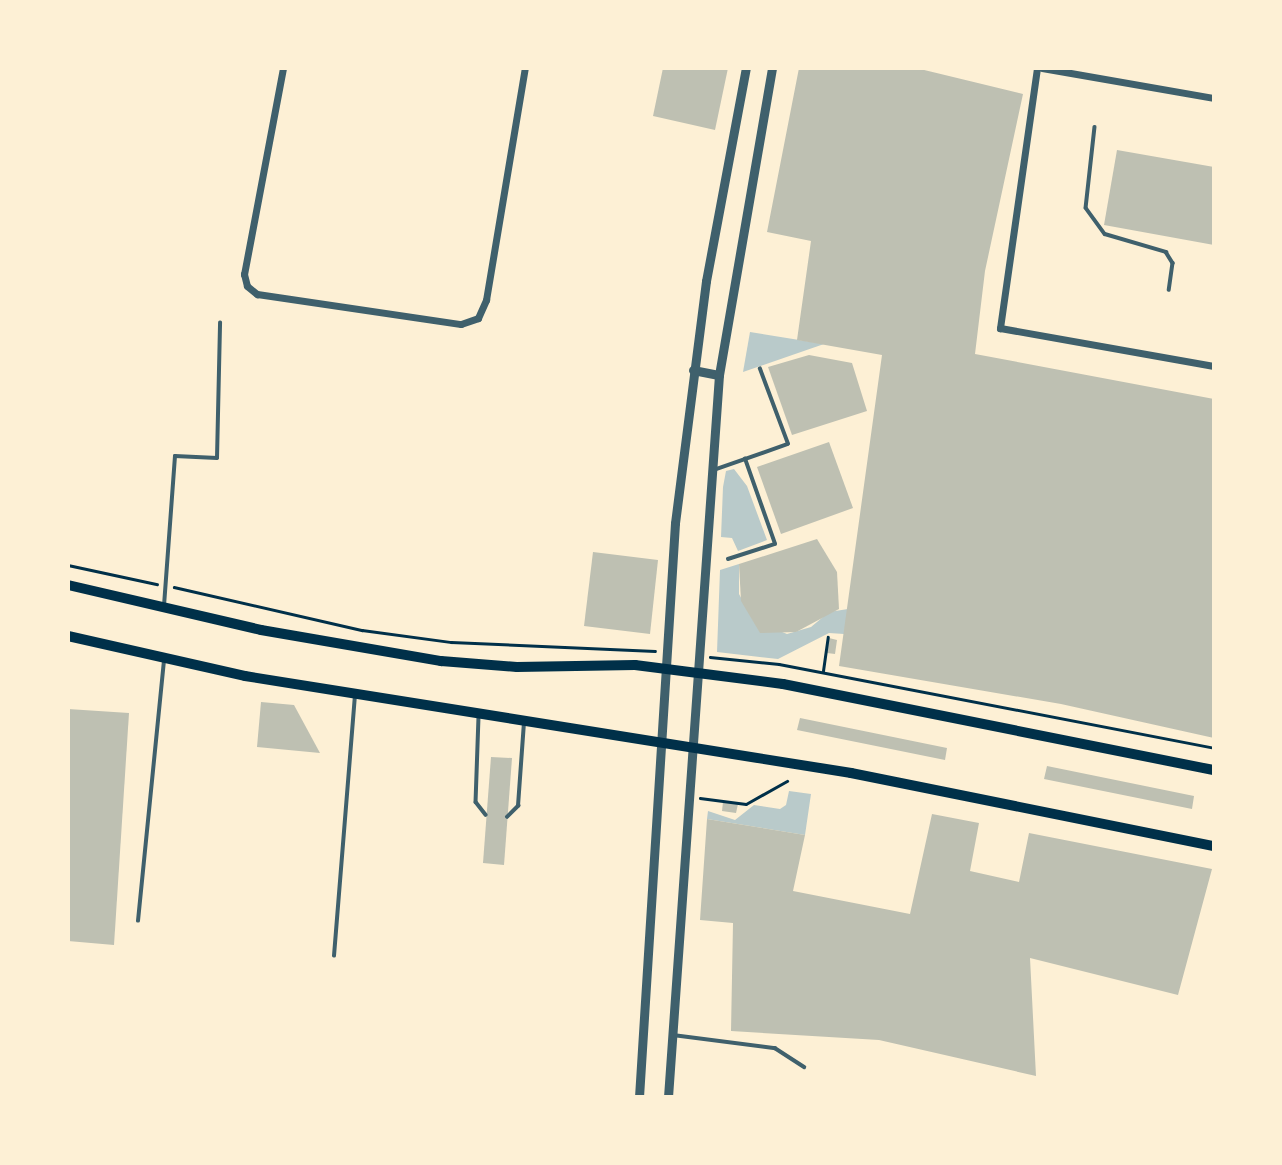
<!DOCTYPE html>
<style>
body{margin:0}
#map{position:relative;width:1282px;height:1165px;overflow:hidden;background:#fdf0d5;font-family:"Source Sans 3",sans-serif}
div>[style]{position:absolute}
.green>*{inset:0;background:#b9caca}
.building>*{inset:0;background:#bec0b2}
.path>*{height:2.5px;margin:-1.25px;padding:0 1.25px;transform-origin:1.25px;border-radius:1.25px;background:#003049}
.service>*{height:3.5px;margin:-1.75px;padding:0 1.75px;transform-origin:1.75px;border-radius:1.75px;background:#3f606c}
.minor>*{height:7px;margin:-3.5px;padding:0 3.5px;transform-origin:3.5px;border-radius:3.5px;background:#3f606c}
.tertiary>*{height:9px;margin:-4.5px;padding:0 4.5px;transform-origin:4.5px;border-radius:4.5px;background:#3f606c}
.primary>*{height:10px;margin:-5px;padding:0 5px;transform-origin:5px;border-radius:5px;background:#003049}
span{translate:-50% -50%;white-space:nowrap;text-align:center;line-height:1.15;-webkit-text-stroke:5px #fdf0d5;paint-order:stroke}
.frame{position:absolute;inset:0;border:70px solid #fdf0d5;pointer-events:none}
</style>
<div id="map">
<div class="green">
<div style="clip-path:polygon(750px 332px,824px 344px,743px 372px)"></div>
<div style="clip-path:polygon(734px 469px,747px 486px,767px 540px,738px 551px,732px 538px,721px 537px,723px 487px,726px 471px)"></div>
<div style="clip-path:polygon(739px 564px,739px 594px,753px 620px,787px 634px,811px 627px,829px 612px,848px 609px,844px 634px,829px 633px,778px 659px,717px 652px,720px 570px)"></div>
<div style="clip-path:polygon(789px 791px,811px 794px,805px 835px,707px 819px,708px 811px,735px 820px,754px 805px,780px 809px,786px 805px)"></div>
</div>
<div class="building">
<div style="clip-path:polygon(663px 68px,728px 68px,715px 130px,653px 116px)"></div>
<div style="clip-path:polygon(799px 68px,916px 68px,1023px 94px,985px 271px,975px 354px,1214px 399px,1214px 738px,1061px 704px,839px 666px,882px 355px,797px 340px,811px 241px,767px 232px)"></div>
<div style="clip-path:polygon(1117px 150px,1214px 167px,1214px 245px,1104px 225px)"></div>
<div style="clip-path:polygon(809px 355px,852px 363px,867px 411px,792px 435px,768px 367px)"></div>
<div style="clip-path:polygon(829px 442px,853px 508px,781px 534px,757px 467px)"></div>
<div style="clip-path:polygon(817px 539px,837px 572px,839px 609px,796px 632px,760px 633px,741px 601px,739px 564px)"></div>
<div style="clip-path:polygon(593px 552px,658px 560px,650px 634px,584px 626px)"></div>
<div style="clip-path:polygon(829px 638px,837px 640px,835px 654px,827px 653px)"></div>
<div style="clip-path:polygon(261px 702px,294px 705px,320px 753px,257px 747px)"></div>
<div style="clip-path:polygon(68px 709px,129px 713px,114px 945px,68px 941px)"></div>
<div style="clip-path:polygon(800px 718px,947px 748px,945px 760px,797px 730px)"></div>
<div style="clip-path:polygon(491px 757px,512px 758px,504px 865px,483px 863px)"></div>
<div style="clip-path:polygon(1047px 766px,1194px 796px,1192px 809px,1044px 779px)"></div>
<div style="clip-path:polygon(723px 802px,738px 804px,736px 813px,722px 811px)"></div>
<div style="clip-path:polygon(932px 814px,979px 823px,970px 871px,1019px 882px,1029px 833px,1212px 869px,1178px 995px,1030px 958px,1036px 1076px,879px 1040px,731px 1031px,733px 923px,700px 920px,707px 819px,805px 835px,793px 891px,910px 914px)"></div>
</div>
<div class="path">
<div style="left:68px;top:565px;width:91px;rotate:12.1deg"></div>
<div style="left:174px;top:587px;width:193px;rotate:12.9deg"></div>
<div style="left:362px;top:630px;width:90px;rotate:7.7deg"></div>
<div style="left:451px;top:642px;width:204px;rotate:2.5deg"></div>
<div style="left:710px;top:657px;width:69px;rotate:5.8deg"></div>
<div style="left:779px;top:664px;width:443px;rotate:10.9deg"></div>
<div style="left:823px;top:671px;width:34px;rotate:-82deg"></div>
<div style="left:700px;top:798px;width:46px;rotate:7.4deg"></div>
<div style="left:746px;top:804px;width:47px;rotate:-29.3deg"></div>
</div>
<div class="service">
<div style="left:1095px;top:127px;width:81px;rotate:96.3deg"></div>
<div style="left:1086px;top:208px;width:32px;rotate:54deg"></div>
<div style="left:1105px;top:234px;width:64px;rotate:16.4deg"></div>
<div style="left:1166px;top:252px;width:13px;rotate:58deg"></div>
<div style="left:1173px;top:263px;width:27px;rotate:98deg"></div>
<div style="left:714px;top:470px;width:78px;rotate:-19.4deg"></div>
<div style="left:788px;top:444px;width:80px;rotate:-110.5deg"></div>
<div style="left:728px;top:559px;width:49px;rotate:-17.7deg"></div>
<div style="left:775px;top:544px;width:90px;rotate:-109.4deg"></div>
<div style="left:164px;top:606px;width:150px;rotate:-85.8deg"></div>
<div style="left:175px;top:456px;width:42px;rotate:2.7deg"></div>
<div style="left:217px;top:458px;width:135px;rotate:-88.7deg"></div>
<div style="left:479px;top:717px;width:85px;rotate:92deg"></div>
<div style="left:476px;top:802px;width:16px;rotate:52deg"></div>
<div style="left:507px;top:817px;width:16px;rotate:-45deg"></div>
<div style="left:518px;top:806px;width:84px;rotate:-85.9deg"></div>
<div style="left:138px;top:921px;width:263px;rotate:-84.3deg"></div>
<div style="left:334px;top:956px;width:261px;rotate:-85.4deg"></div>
<div style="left:673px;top:1035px;width:103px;rotate:7.3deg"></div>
<div style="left:775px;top:1048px;width:35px;rotate:33deg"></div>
</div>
<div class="minor">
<div style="left:283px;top:68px;width:210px;rotate:100.7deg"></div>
<div style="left:244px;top:274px;width:12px;rotate:76deg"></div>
<div style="left:247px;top:286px;width:13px;rotate:39deg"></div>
<div style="left:257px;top:294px;width:206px;rotate:8.4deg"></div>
<div style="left:461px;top:324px;width:18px;rotate:-19deg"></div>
<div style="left:478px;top:318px;width:20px;rotate:-66deg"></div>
<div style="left:486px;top:300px;width:235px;rotate:-80.5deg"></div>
<div style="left:1037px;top:68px;width:263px;rotate:98.1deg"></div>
<div style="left:1000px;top:328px;width:217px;rotate:10.1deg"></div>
<div style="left:1042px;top:68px;width:175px;rotate:9.9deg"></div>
</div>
<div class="tertiary">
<div style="left:693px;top:370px;width:26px;rotate:11deg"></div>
<div style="left:639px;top:1097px;width:575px;rotate:-86.41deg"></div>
<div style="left:675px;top:523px;width:244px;rotate:-82.7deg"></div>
<div style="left:706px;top:281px;width:217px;rotate:-79.4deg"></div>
<div style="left:668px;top:1097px;width:724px;rotate:-85.96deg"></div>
<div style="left:719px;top:375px;width:312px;rotate:-80.2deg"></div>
</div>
<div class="primary">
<div style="left:68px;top:585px;width:198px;rotate:13.1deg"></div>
<div style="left:261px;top:630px;width:183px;rotate:9.8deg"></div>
<div style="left:441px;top:661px;width:76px;rotate:4.5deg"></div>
<div style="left:517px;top:667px;width:118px;rotate:-1deg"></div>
<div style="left:635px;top:665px;width:149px;rotate:7.3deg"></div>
<div style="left:783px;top:684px;width:439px;rotate:11.3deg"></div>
<div style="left:68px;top:636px;width:181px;rotate:12.7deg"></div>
<div style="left:245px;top:676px;width:614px;rotate:9.09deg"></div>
<div style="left:851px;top:773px;width:370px;rotate:11.4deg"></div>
</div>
<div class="frame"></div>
</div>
